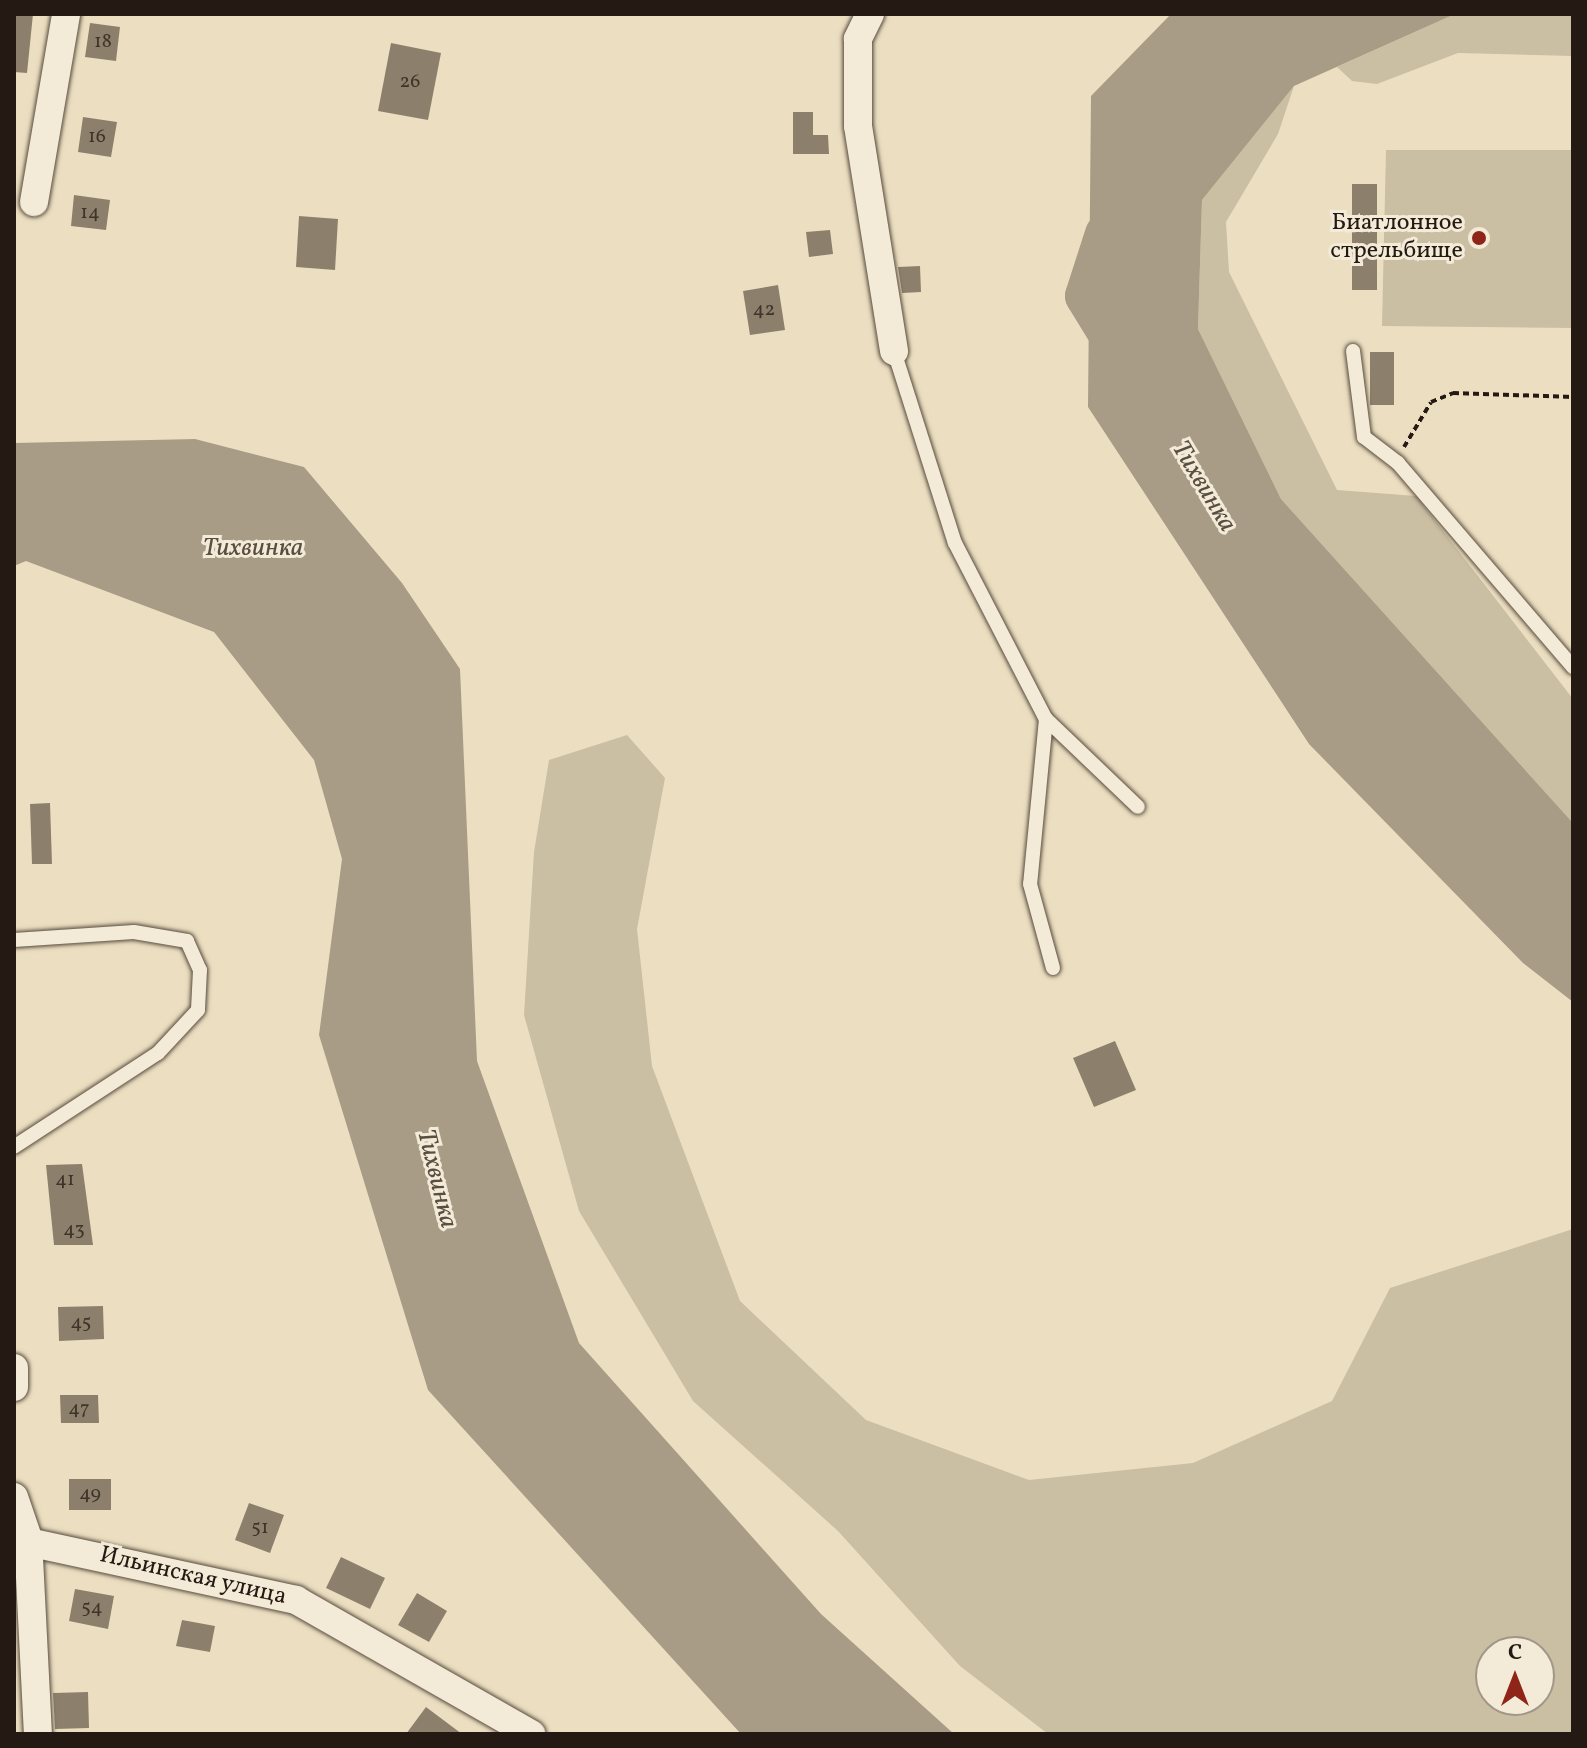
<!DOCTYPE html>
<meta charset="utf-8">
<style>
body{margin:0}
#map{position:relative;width:1587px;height:1748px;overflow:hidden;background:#ecdfc1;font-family:Vollkorn,serif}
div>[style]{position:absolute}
.green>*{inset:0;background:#cabea3}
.water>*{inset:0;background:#a89c86}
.river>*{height:42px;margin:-21px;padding:0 21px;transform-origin:21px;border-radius:21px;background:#a89c86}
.building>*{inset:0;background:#8c806d}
.path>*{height:4px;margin-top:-2px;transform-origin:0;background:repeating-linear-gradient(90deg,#251a13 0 6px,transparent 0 10px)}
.roads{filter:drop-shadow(0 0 2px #574b3e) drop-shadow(0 0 2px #574b3e)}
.lane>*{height:14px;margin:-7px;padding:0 7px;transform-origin:7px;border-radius:7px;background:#f3ead7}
.street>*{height:28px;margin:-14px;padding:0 14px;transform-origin:14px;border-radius:14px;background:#f3ead7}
.dots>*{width:22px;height:22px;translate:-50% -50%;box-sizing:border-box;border:4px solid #f3ead7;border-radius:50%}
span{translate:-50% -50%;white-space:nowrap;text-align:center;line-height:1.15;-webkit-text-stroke:6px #f3ead7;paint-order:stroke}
.number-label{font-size:20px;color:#3f342a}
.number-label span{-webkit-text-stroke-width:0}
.poi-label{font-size:24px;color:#251a13}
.right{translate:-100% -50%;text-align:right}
.street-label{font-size:24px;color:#251a13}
.water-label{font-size:26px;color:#594e41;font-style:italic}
.frame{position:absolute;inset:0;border:16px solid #251a13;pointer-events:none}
.north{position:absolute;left:1475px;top:1636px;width:80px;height:80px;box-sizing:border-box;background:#f3ead7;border:2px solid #a19789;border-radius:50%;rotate:0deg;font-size:22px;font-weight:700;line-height:32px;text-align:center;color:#251a13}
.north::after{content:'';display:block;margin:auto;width:28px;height:36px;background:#8f2418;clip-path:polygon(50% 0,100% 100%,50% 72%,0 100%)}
</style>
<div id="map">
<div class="green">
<div style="clip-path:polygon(1455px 14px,1573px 14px,1573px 56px,1458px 53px,1377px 84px,1352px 81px,1337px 67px)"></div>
<div style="clip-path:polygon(1294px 86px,1278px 134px,1226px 222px,1229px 272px,1337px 490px,1416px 496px,1573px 699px,1573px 823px,1281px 499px,1198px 329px,1202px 200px)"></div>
<div style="clip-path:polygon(1386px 150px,1573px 150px,1573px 328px,1382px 326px)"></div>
<div style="clip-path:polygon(evenodd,627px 735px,665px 778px,637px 929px,652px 1066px,740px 1301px,866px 1420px,1029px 1480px,1193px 1463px,1332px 1401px,1390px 1288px,1573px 1229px,1573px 1734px,1048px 1734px,960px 1666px,838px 1531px,693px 1401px,579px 1211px,524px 1015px,534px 852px,549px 760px,627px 735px,1491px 1652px,1539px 1652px,1539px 1700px,1491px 1700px,1491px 1652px)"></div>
</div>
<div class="water">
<div style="clip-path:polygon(1171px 14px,1455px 14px,1294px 86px,1202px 200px,1198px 329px,1281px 499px,1573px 823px,1573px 1002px,1523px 963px,1309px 744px,1088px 407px,1091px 96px)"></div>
<div style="clip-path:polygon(195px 439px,304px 467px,402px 583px,460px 669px,477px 1061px,579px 1343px,821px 1614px,954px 1734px,741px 1734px,428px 1390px,319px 1035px,342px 859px,314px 760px,214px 632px,26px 561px,14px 566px,14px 443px)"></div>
</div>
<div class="river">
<div style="left:1106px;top:234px;width:65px;rotate:107.9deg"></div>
<div style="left:1086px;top:296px;width:61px;rotate:58.4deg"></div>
</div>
<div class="building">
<div style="clip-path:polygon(14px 14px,33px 14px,27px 73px,14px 72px)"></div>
<div style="clip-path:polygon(90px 23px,120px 27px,116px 61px,85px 57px)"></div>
<div style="clip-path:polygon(391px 43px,441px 53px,428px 120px,378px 111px)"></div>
<div style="clip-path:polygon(793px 112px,813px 112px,813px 135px,828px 135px,829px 154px,793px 154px)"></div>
<div style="clip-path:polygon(83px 117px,117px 122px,111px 157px,78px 152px)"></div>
<div style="clip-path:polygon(1352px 184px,1377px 184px,1377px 290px,1352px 290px)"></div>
<div style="clip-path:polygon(74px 195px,110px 200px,106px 230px,71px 226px)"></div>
<div style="clip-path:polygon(299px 216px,338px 219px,335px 270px,296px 267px)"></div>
<div style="clip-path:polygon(830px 230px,833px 254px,809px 257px,806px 232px)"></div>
<div style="clip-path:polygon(920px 266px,921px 292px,902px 293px,898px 267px)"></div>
<div style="clip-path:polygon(778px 285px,785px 330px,750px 335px,743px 291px)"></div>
<div style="clip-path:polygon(1370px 352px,1394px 352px,1394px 405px,1370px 405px)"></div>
<div style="clip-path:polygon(50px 803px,52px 864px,32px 864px,30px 804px)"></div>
<div style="clip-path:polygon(1115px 1041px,1136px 1090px,1094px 1107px,1073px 1058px)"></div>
<div style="clip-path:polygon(82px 1164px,93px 1245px,54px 1245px,46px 1165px)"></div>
<div style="clip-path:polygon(103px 1306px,104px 1339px,59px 1341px,58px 1307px)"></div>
<div style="clip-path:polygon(60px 1395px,98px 1395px,99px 1423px,61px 1423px)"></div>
<div style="clip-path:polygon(69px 1479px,111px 1479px,111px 1510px,69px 1510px)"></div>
<div style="clip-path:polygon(249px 1503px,284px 1515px,270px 1553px,235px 1540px)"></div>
<div style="clip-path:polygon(341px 1557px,385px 1578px,370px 1609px,326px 1588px)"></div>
<div style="clip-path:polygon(75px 1589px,114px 1596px,108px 1629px,69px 1621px)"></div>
<div style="clip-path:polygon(417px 1593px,447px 1611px,429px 1642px,398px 1625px)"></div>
<div style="clip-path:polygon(182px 1620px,215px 1626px,210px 1652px,176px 1646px)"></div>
<div style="clip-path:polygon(88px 1692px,89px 1728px,55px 1729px,53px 1693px)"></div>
<div style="clip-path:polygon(426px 1707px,462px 1734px,406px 1734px)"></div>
</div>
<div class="path">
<div style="left:1404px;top:447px;width:52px;rotate:-59deg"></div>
<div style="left:1431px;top:402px;width:24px;rotate:-22deg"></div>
<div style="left:1453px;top:393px;width:120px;rotate:1.9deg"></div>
</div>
<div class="roads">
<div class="lane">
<div style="left:894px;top:351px;width:201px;rotate:72.4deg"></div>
<div style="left:955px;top:543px;width:198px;rotate:62.7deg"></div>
<div style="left:1046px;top:719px;width:166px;rotate:95.5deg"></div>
<div style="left:1030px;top:884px;width:87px;rotate:74.7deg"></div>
<div style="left:1353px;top:351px;width:87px;rotate:82.7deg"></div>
<div style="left:1364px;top:437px;width:43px;rotate:37.4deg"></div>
<div style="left:1398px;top:463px;width:269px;rotate:49.4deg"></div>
<div style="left:1046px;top:719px;width:127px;rotate:43.7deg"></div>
<div style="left:14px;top:940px;width:120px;rotate:-3.8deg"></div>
<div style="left:134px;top:932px;width:54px;rotate:9.6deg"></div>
<div style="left:187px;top:941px;width:32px;rotate:66deg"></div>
<div style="left:200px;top:970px;width:40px;rotate:92.9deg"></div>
<div style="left:198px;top:1010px;width:59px;rotate:132.9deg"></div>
<div style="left:158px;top:1053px;width:172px;rotate:146.9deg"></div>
</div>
<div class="street">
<div style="left:870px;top:14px;width:28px;rotate:116deg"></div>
<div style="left:858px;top:39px;width:87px;rotate:90deg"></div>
<div style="left:858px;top:126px;width:228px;rotate:80.9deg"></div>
<div style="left:34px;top:202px;width:191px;rotate:-80.3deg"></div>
<div style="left:14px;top:1368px;width:19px;rotate:90deg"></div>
<div style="left:14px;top:1497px;width:43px;rotate:71.1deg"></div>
<div style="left:28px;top:1538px;width:196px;rotate:87.1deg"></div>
<div style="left:14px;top:1539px;width:289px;rotate:12.2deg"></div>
<div style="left:296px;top:1600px;width:271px;rotate:29.7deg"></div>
</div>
</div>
<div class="dots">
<div style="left:1479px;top:238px;background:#8f2418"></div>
</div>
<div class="number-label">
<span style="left:103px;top:42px">18</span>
<span style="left:410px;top:82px">26</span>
<span style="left:97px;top:137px">16</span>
<span style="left:90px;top:213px">14</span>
<span style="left:764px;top:310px">42</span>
<span style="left:65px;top:1180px">41</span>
<span style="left:74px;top:1230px">43</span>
<span style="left:81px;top:1323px">45</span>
<span style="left:79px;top:1409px">47</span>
<span style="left:90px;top:1494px">49</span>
<span style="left:260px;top:1528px">51</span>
<span style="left:92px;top:1608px">54</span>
</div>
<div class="poi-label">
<span class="right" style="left:1463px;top:238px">Биатлонное<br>стрельбище</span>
</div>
<div class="street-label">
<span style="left:193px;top:1577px;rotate:13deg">Ильинская улица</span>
</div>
<div class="water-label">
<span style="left:1203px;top:487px;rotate:59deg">Тихвинка</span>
<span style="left:253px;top:549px">Тихвинка</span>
<span style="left:436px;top:1179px;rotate:76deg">Тихвинка</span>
</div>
<div class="frame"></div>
<div class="north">С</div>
</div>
